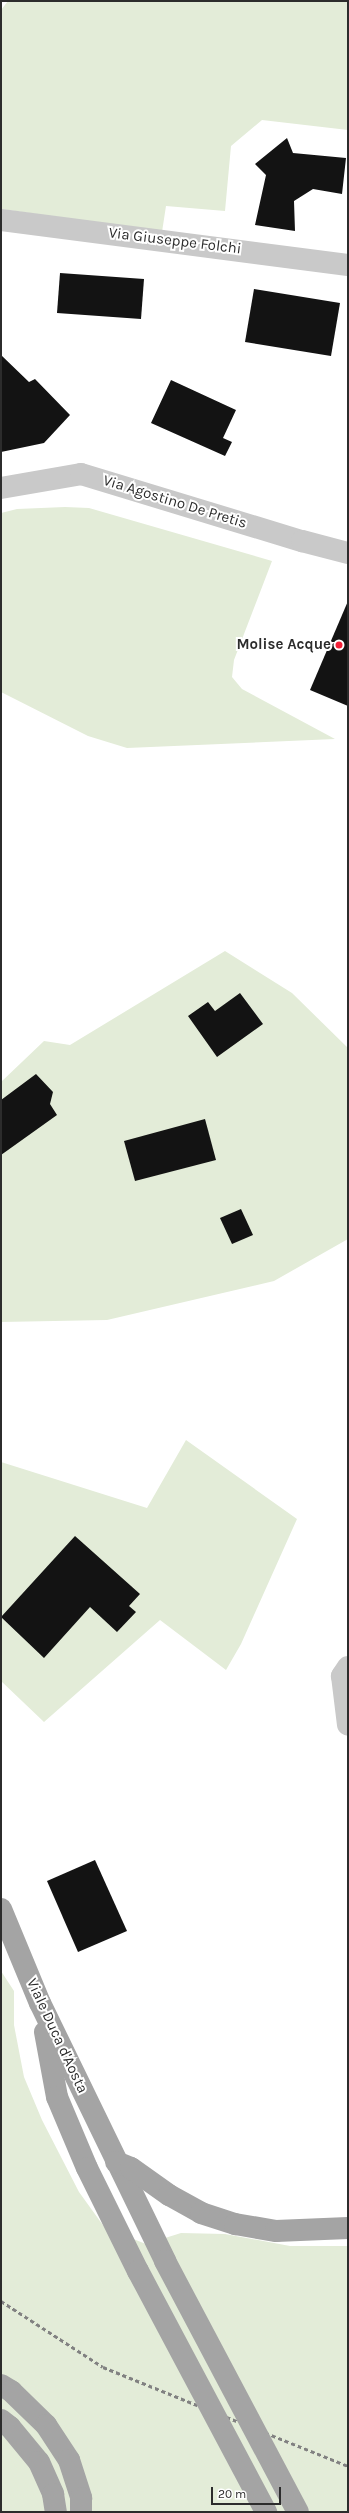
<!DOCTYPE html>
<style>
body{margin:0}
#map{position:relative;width:349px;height:2513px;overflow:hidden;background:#fff;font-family:Karla,sans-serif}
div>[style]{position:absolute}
.green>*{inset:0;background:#e3ecd8}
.building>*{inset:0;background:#131313}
.minor>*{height:22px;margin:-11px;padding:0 11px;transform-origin:11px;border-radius:11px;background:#c9c9c9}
.major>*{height:22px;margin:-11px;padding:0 11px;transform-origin:11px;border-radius:11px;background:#a4a4a4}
.rail>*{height:3px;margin-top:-1.5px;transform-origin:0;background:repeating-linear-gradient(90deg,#818181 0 4px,transparent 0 7px)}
.major-bridge>*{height:22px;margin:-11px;padding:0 11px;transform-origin:11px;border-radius:11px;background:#a4a4a4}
.dots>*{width:11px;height:11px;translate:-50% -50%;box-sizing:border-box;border:2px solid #fff;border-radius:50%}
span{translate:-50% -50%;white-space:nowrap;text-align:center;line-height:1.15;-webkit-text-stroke:4px #fff;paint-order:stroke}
.street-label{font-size:15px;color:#2c2c2c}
.poi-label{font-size:15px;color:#2c2c2c;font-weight:700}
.right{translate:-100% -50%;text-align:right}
.frame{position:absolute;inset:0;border:2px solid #2c2c2c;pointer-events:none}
.scale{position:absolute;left:211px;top:2487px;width:70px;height:18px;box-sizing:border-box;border:2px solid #2c2c2c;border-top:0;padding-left:5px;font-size:12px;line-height:14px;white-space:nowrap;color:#2c2c2c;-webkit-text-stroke:3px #fff;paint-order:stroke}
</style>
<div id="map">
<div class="green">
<div style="clip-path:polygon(8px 1px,348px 1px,348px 130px,262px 120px,231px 146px,225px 211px,166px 206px,162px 232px,1px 209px,1px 10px)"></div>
<div style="clip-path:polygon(65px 507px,89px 508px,272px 561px,234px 660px,232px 677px,242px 689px,335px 739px,127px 748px,88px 736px,1px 692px,1px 513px,17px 509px)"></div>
<div style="clip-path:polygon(225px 951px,292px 993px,348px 1048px,348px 1239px,274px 1281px,107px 1320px,1px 1322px,1px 1082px,44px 1041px,70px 1045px)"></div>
<div style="clip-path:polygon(186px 1440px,297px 1519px,241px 1644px,226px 1670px,160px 1620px,44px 1722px,1px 1681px,1px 1462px,147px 1508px)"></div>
<div style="clip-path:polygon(1px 1971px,14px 1991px,14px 2025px,24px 2077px,42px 2120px,79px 2192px,105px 2228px,146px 2244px,181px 2233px,225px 2234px,290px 2246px,348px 2246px,348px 2512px,1px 2512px)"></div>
</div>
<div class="building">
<div style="clip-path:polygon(287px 138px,293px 153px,346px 158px,342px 194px,313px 189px,294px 201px,295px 231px,255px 225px,266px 175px,255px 164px)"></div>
<div style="clip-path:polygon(60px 273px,144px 279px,141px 319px,57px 313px)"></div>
<div style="clip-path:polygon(254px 289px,340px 303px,331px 356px,245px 342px)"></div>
<div style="clip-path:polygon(1px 355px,29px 382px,35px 379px,70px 415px,44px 443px,1px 452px)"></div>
<div style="clip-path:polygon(171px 380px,236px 410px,223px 438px,232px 442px,225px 456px,151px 423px)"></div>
<div style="clip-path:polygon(348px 601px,348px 706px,310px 690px)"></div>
<div style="clip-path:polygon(240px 993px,263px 1024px,217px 1057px,188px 1016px,208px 1002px,215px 1011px)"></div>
<div style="clip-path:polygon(36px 1074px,53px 1092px,50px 1104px,57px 1115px,1px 1155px,1px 1100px)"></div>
<div style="clip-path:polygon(205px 1119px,216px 1160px,135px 1181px,124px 1141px)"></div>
<div style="clip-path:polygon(241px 1209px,253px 1235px,232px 1244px,220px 1218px)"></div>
<div style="clip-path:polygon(75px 1536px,140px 1594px,129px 1606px,136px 1612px,117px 1632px,90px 1607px,44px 1658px,1px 1617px)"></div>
<div style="clip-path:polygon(95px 1860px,127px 1931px,78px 1952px,47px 1881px)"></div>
</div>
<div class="minor">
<div style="left:1px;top:220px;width:350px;rotate:7.4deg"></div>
<div style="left:1px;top:488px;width:81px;rotate:-9.9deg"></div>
<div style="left:81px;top:474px;width:231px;rotate:16.9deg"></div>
<div style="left:302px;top:541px;width:48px;rotate:14.6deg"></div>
<div style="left:348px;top:1667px;width:11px;rotate:124deg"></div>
<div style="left:342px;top:1676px;width:49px;rotate:83deg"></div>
</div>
<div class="major">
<div style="left:1px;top:1909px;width:102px;rotate:67.5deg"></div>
<div style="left:40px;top:2003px;width:287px;rotate:64.1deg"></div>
<div style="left:45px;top:2032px;width:66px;rotate:79.5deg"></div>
<div style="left:57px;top:2097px;width:77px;rotate:67.1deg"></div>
<div style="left:87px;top:2168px;width:115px;rotate:63.7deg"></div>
<div style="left:116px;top:2162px;width:16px;rotate:22deg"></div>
<div style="left:131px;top:2168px;width:47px;rotate:35.4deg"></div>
<div style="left:169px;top:2195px;width:37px;rotate:29deg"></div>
<div style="left:201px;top:2213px;width:36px;rotate:18deg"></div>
<div style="left:235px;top:2224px;width:42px;rotate:9.7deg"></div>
<div style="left:276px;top:2231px;width:72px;rotate:-2.4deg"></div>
<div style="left:1px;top:2385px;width:12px;rotate:31deg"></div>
<div style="left:11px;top:2391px;width:49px;rotate:44.2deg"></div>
<div style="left:46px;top:2425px;width:42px;rotate:56.7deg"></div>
<div style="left:69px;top:2460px;width:40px;rotate:72deg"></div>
<div style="left:81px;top:2498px;width:14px;rotate:90deg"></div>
<div style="left:1px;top:2420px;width:11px;rotate:38deg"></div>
<div style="left:10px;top:2427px;width:45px;rotate:50.4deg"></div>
<div style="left:39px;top:2462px;width:35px;rotate:66deg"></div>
<div style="left:53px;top:2494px;width:18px;rotate:81deg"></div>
</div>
<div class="rail">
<div style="left:1px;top:2301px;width:121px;rotate:32.9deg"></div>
<div style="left:103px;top:2367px;width:264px;rotate:22deg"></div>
</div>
<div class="major-bridge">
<div style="left:165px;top:2261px;width:284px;rotate:62.1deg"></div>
<div style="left:138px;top:2271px;width:273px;rotate:62deg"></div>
</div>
<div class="dots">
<div style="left:339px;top:645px;background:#f31f37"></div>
</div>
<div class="street-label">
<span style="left:175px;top:241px;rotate:7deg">Via Giuseppe Folchi</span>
<span style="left:175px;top:502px;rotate:17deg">Via Agostino De Pretis</span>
<span style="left:57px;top:2036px;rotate:65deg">Viale Duca d'Aosta</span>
</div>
<div class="poi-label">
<span class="right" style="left:331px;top:645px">Molise Acque</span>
</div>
<div class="frame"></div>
<div class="scale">20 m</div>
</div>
